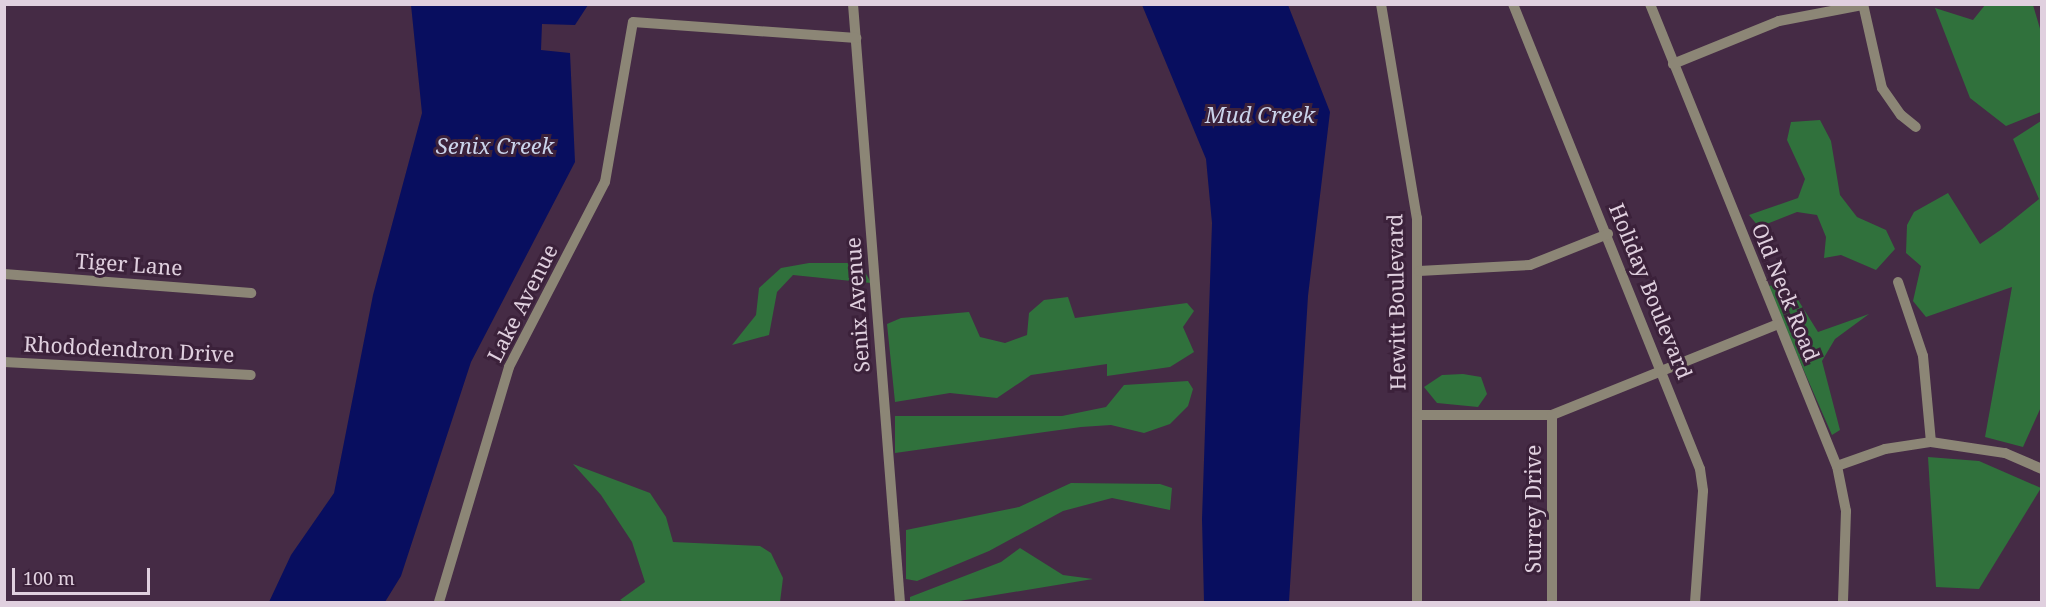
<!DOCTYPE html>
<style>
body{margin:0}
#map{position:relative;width:2046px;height:607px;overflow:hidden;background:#452b45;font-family:"Noto Serif",serif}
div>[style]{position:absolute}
.green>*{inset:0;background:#30713c}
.water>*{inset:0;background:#080e5f}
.minor>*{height:10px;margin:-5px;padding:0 5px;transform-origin:5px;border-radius:5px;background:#8c8676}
span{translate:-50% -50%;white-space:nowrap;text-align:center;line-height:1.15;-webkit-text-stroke:6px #3b213a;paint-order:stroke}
.street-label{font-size:21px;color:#e0d0df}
.water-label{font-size:22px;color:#cad3ea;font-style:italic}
.frame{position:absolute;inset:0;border:6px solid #e0d0df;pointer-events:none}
.scale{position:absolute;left:12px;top:568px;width:138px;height:27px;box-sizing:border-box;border:3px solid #e0d0df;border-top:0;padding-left:8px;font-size:18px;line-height:21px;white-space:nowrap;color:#e0d0df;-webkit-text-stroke:4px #3b213a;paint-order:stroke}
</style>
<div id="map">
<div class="green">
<div style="clip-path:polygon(1985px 5px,2033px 5px,2041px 32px,2041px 112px,2006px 126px,1970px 98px,1935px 8px,1973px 20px)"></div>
<div style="clip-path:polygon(1820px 120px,1831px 141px,1840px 195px,1857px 217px,1886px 230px,1895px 249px,1876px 270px,1841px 255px,1824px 258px,1826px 237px,1817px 215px,1797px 212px,1759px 227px,1749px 215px,1798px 198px,1805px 179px,1787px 140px,1791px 122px)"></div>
<div style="clip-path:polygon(2041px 121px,2041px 407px,2023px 447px,1985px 437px,2012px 287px,1926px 317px,1913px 301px,1921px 266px,1906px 253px,1907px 225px,1914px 212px,1948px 193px,1980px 244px,2002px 229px,2039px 199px,2013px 139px)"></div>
<div style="clip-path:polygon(809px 263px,860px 263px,871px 283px,793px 275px,777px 292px,769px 335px,732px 345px,756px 315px,759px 288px,781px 268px)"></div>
<div style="clip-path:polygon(1777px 285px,1795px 295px,1818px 332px,1869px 314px,1835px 339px,1822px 361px,1840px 430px,1832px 435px,1767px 286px)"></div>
<div style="clip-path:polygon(1068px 297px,1075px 318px,1187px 303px,1194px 311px,1183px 327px,1194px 352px,1170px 367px,1107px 376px,1107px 364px,1031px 375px,997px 398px,950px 393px,895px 402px,887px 324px,901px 318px,969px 312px,980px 337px,1005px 343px,1027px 335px,1029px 313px,1044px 300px)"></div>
<div style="clip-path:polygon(1463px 374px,1481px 377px,1487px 394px,1478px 407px,1437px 403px,1424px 387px,1442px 375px)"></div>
<div style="clip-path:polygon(1188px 381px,1193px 389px,1188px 406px,1170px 424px,1144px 433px,1111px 425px,1081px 427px,895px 453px,895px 416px,1062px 416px,1106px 407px,1124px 385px)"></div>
<div style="clip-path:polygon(1928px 457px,1979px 461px,2041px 488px,1979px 589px,1936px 587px)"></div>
<div style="clip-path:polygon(573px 464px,650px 493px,666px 517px,673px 542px,760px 546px,771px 553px,783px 578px,780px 602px,624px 602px,620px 600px,645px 582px,632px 542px,601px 495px)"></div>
<div style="clip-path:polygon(1071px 483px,1160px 484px,1172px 488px,1170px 510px,1112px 498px,1063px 511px,989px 551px,917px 581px,906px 579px,906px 530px,1019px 507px)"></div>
<div style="clip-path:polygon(1020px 548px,1063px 575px,1093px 579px,953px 602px,910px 602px,910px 597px,1001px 562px)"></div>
</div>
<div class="water">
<div style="clip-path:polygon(411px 5px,588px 5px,575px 25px,542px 24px,541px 50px,570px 53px,575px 162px,471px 362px,401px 576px,385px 602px,269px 602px,291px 555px,334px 493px,373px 295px,422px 113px)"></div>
<div style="clip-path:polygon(1142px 5px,1288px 5px,1330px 112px,1308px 296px,1289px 602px,1204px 602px,1202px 519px,1212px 223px,1206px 159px)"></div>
</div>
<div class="minor">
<div style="left:853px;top:4px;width:600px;rotate:85.51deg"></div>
<div style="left:1381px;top:4px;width:217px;rotate:80.5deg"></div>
<div style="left:1417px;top:218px;width:384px;rotate:90deg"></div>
<div style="left:1513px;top:4px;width:501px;rotate:68.09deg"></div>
<div style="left:1700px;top:469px;width:22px;rotate:82deg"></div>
<div style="left:1703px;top:491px;width:111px;rotate:94.1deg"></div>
<div style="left:1650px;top:4px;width:498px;rotate:68deg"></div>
<div style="left:1837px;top:466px;width:46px;rotate:78.7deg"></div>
<div style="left:1846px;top:511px;width:91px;rotate:91.9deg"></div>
<div style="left:1863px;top:4px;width:86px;rotate:77.3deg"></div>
<div style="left:1882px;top:88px;width:33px;rotate:55deg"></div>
<div style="left:1901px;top:115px;width:19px;rotate:39deg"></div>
<div style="left:1673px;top:64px;width:114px;rotate:-22.1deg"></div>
<div style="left:1779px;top:21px;width:86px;rotate:-10.8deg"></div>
<div style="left:1419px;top:271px;width:111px;rotate:-3.1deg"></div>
<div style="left:1530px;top:265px;width:84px;rotate:-21.7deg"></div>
<div style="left:4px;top:274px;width:248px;rotate:4.4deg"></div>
<div style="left:1898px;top:282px;width:78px;rotate:71.3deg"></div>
<div style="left:1923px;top:356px;width:86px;rotate:84.7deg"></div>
<div style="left:4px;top:362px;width:247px;rotate:3deg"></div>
<div style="left:1417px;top:415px;width:135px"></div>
<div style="left:1552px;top:415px;width:244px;rotate:-21.9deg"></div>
<div style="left:1552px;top:415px;width:187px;rotate:90deg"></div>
<div style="left:1837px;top:466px;width:51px;rotate:-19.5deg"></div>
<div style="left:1885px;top:449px;width:47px;rotate:-8.7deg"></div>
<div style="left:1931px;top:442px;width:75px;rotate:8.5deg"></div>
<div style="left:2005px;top:453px;width:40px;rotate:23.4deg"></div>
<div style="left:439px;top:602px;width:245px;rotate:-73.4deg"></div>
<div style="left:509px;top:367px;width:208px;rotate:-62.6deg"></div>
<div style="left:605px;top:182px;width:162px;rotate:-80.1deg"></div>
<div style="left:633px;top:22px;width:224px;rotate:4.1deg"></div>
</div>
<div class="street-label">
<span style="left:129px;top:264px;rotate:4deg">Tiger Lane</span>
<span style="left:1651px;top:291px;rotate:68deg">Holiday Boulevard</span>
<span style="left:1786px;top:292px;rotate:68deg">Old Neck Road</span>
<span style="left:1396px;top:302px;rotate:-91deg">Hewitt Boulevard</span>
<span style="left:522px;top:303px;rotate:-63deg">Lake Avenue</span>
<span style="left:857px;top:305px;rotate:-94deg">Senix Avenue</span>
<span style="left:129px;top:349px;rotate:3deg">Rhododendron Drive</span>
<span style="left:1533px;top:509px;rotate:-90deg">Surrey Drive</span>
</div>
<div class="water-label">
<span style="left:1260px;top:115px">Mud Creek</span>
<span style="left:495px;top:146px">Senix Creek</span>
</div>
<div class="frame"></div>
<div class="scale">100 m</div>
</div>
